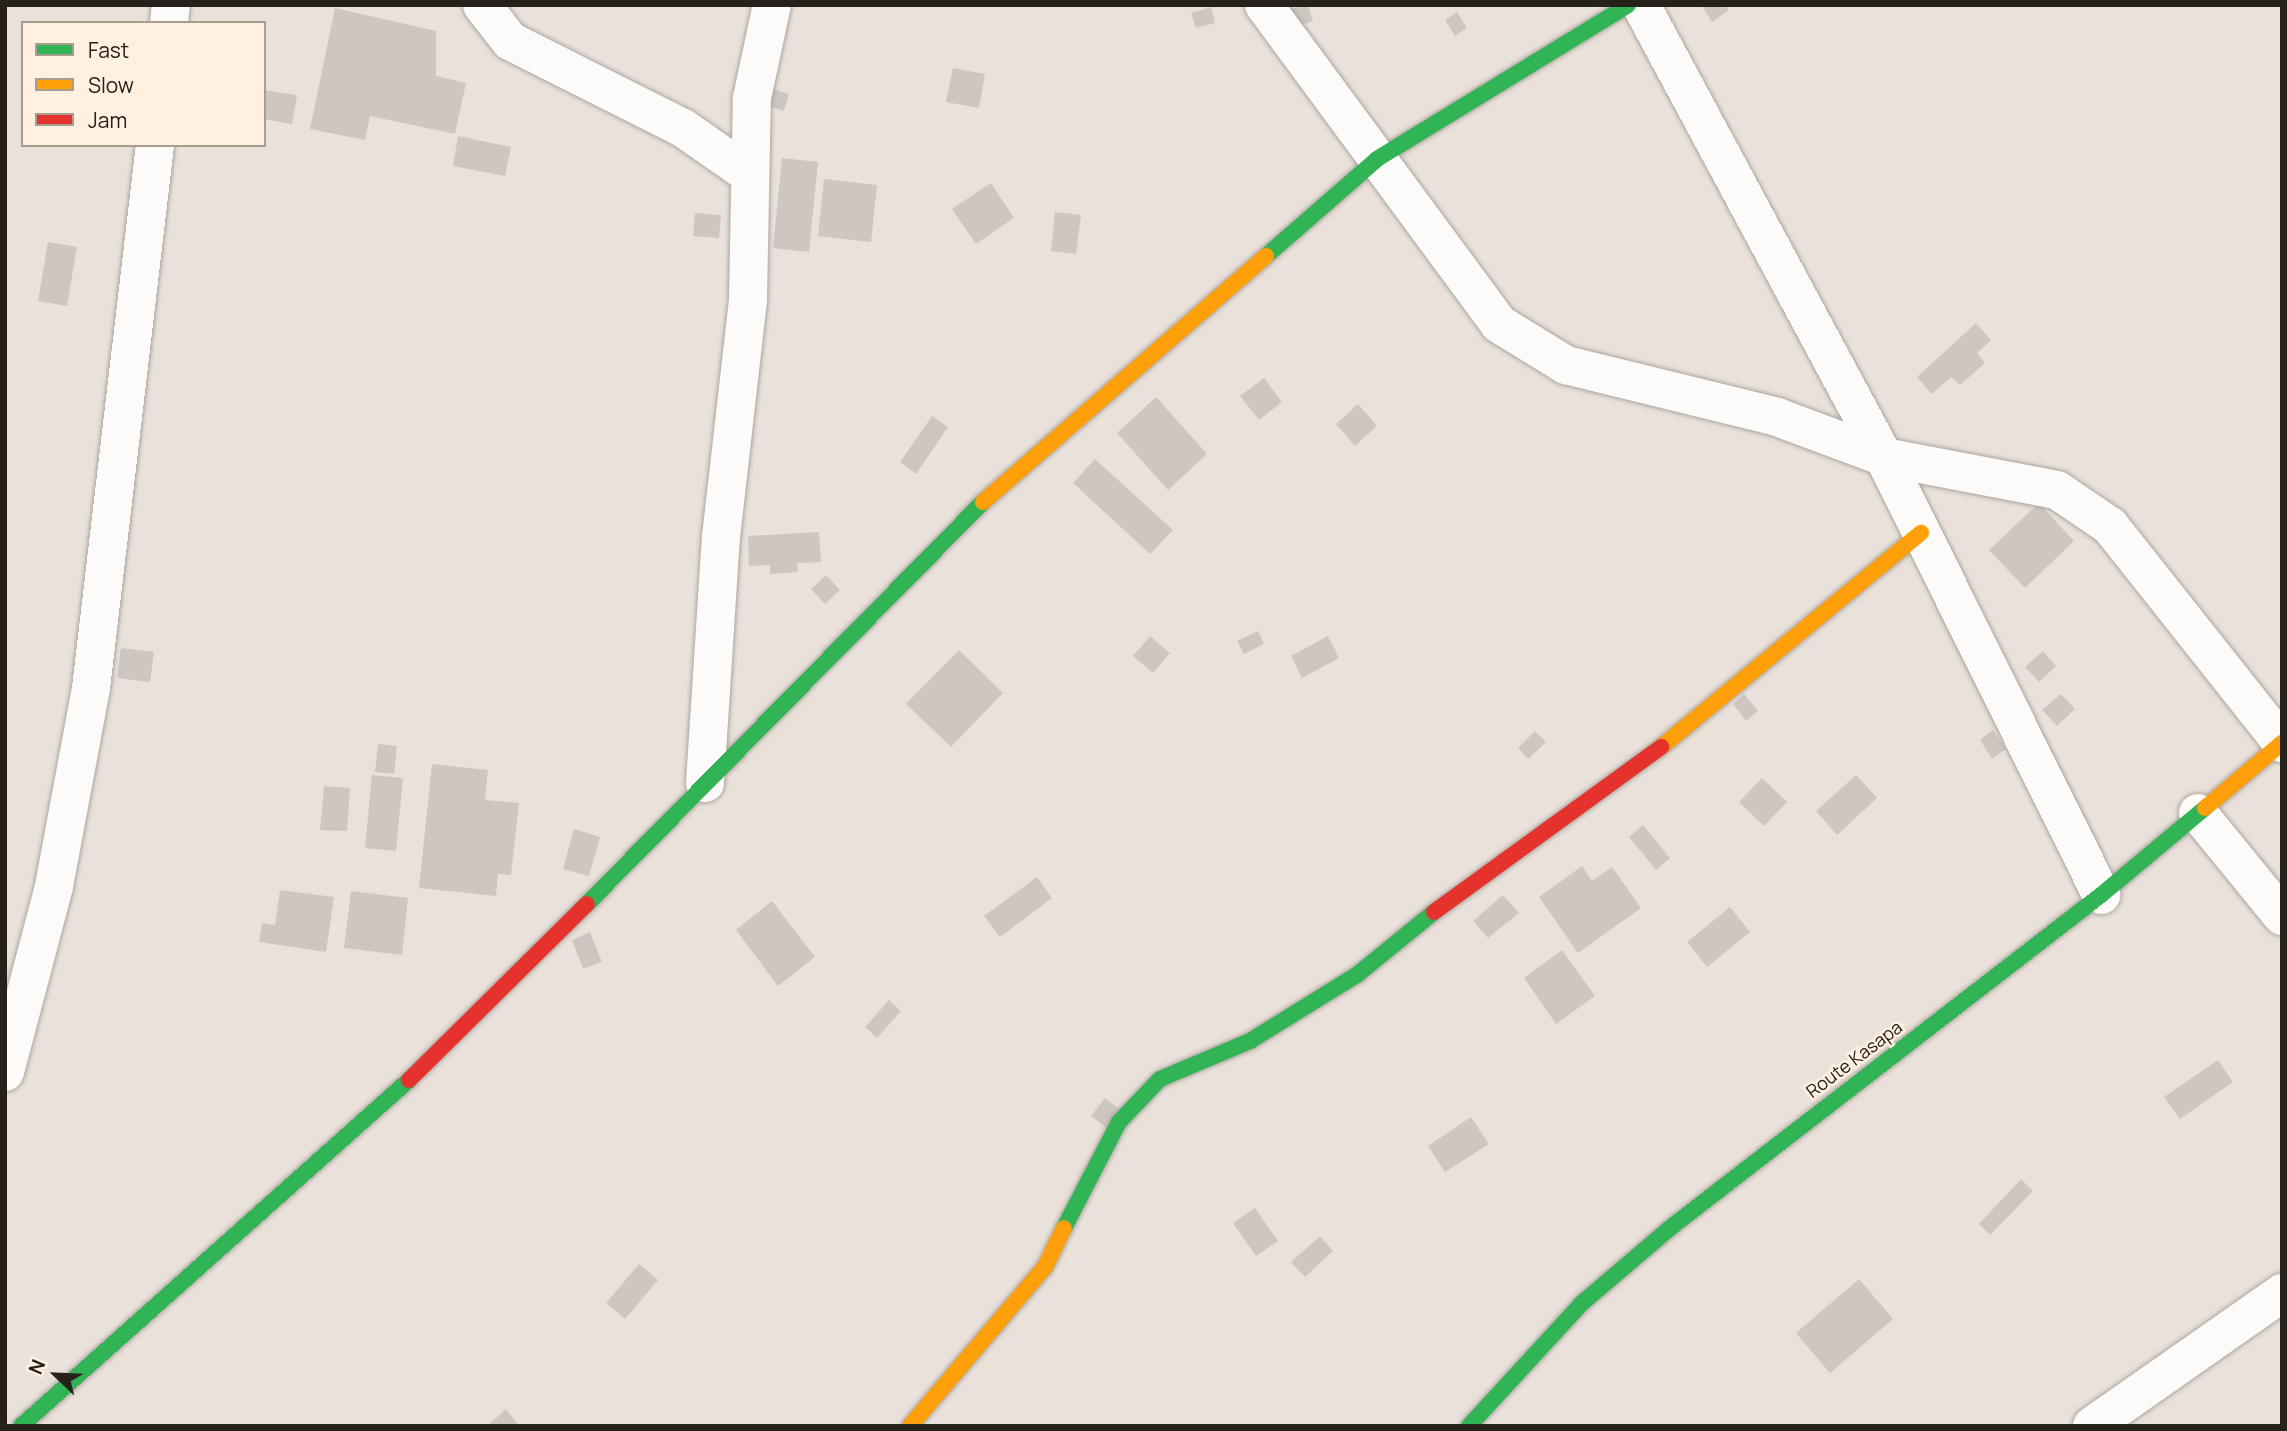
<!DOCTYPE html>
<style>
body{margin:0}
#map{position:relative;width:2287px;height:1431px;overflow:hidden;background:#eae2da;font-family:Manrope,sans-serif}
div>[style]{position:absolute}
.building>*{inset:0;background:#cdc6c1}
.roads{filter:drop-shadow(0 0 2px #aca6a0) drop-shadow(0 0 2px #aca6a0)}
.street>*{height:38px;margin:-19px;padding:0 19px;transform-origin:19px;border-radius:19px;background:#fcfbf9}
.fast>*{height:16px;margin:-8px;padding:0 8px;transform-origin:8px;border-radius:8px;background:#30b455}
.slow>*{height:16px;margin:-8px;padding:0 8px;transform-origin:8px;border-radius:8px;background:#ff9f0a}
.jam>*{height:16px;margin:-8px;padding:0 8px;transform-origin:8px;border-radius:8px;background:#e5322d}
span{translate:-50% -50%;white-space:nowrap;text-align:center;line-height:1.15;-webkit-text-stroke:5px #fff0e0;paint-order:stroke}
.street-label{font-size:18px;color:#26211b}
.frame{position:absolute;inset:0;border:7px solid #26211b;pointer-events:none}
.legend{position:absolute;left:21px;top:21px;width:245px;height:126px;box-sizing:border-box;background:#fff0e0;border:2px solid #a89d91;margin:0;padding:9px 12px;list-style:none;font-size:21px;color:#26211b}
.legend li{display:flex;align-items:center;gap:14px;height:35px}
.legend b{width:35px;border:2px solid #a89d91}
.north{position:absolute;left:21px;top:1340px;width:70px;height:70px;-webkit-text-stroke:5px #fff0e0;paint-order:stroke;rotate:293deg;font-size:19px;font-weight:700;line-height:28px;text-align:center;color:#26211b}
.north::after{content:'';display:block;margin:auto;width:24px;height:32px;background:#26211b;clip-path:polygon(50% 0,100% 100%,50% 72%,0 100%)}
</style>
<div id="map">
<div class="building">
<div style="clip-path:polygon(1308px 5px,1313px 21px,1297px 26px,1290px 9px)"></div>
<div style="clip-path:polygon(1701px 5px,1726px 5px,1729px 10px,1712px 22px)"></div>
<div style="clip-path:polygon(1211px 7px,1215px 23px,1196px 28px,1191px 13px)"></div>
<div style="clip-path:polygon(335px 8px,436px 31px,436px 76px,466px 83px,455px 134px,370px 116px,365px 140px,310px 129px)"></div>
<div style="clip-path:polygon(1457px 12px,1467px 28px,1455px 36px,1445px 20px)"></div>
<div style="clip-path:polygon(953px 68px,985px 74px,979px 108px,946px 102px)"></div>
<div style="clip-path:polygon(767px 87px,789px 94px,784px 111px,762px 104px)"></div>
<div style="clip-path:polygon(264px 90px,297px 95px,292px 124px,264px 119px)"></div>
<div style="clip-path:polygon(458px 136px,511px 147px,505px 176px,453px 166px)"></div>
<div style="clip-path:polygon(782px 158px,818px 162px,809px 252px,773px 248px)"></div>
<div style="clip-path:polygon(824px 179px,877px 185px,871px 242px,818px 236px)"></div>
<div style="clip-path:polygon(991px 183px,1014px 218px,976px 244px,952px 209px)"></div>
<div style="clip-path:polygon(1055px 212px,1081px 215px,1076px 254px,1051px 251px)"></div>
<div style="clip-path:polygon(695px 213px,721px 215px,719px 238px,693px 236px)"></div>
<div style="clip-path:polygon(48px 242px,77px 247px,67px 306px,38px 301px)"></div>
<div style="clip-path:polygon(1976px 323px,1991px 340px,1977px 353px,1985px 363px,1960px 385px,1951px 377px,1932px 394px,1917px 377px)"></div>
<div style="clip-path:polygon(1264px 378px,1282px 402px,1259px 420px,1240px 396px)"></div>
<div style="clip-path:polygon(1156px 397px,1207px 454px,1168px 490px,1117px 433px)"></div>
<div style="clip-path:polygon(1358px 404px,1377px 426px,1355px 446px,1336px 424px)"></div>
<div style="clip-path:polygon(932px 416px,948px 427px,916px 474px,900px 462px)"></div>
<div style="clip-path:polygon(1095px 459px,1173px 530px,1150px 554px,1073px 483px)"></div>
<div style="clip-path:polygon(2039px 503px,2074px 541px,2025px 588px,1989px 550px)"></div>
<div style="clip-path:polygon(819px 532px,821px 562px,797px 563px,798px 572px,770px 574px,770px 565px,749px 566px,748px 536px)"></div>
<div style="clip-path:polygon(826px 575px,840px 590px,825px 604px,811px 589px)"></div>
<div style="clip-path:polygon(1258px 631px,1264px 644px,1244px 654px,1237px 641px)"></div>
<div style="clip-path:polygon(1150px 636px,1170px 653px,1153px 673px,1133px 656px)"></div>
<div style="clip-path:polygon(1328px 636px,1339px 658px,1302px 678px,1291px 656px)"></div>
<div style="clip-path:polygon(121px 648px,154px 652px,150px 682px,117px 678px)"></div>
<div style="clip-path:polygon(959px 650px,1003px 693px,951px 747px,906px 704px)"></div>
<div style="clip-path:polygon(2043px 651px,2056px 666px,2039px 682px,2025px 667px)"></div>
<div style="clip-path:polygon(1744px 694px,1758px 711px,1746px 721px,1733px 704px)"></div>
<div style="clip-path:polygon(2061px 694px,2075px 709px,2057px 726px,2042px 710px)"></div>
<div style="clip-path:polygon(1993px 730px,2006px 749px,1992px 759px,1980px 740px)"></div>
<div style="clip-path:polygon(1535px 731px,1546px 742px,1528px 759px,1518px 748px)"></div>
<div style="clip-path:polygon(378px 744px,397px 746px,394px 774px,375px 772px)"></div>
<div style="clip-path:polygon(432px 764px,488px 770px,485px 800px,519px 803px,511px 875px,498px 874px,496px 896px,419px 888px)"></div>
<div style="clip-path:polygon(372px 775px,403px 778px,396px 851px,365px 848px)"></div>
<div style="clip-path:polygon(1856px 775px,1877px 798px,1837px 835px,1816px 811px)"></div>
<div style="clip-path:polygon(1762px 778px,1787px 802px,1764px 826px,1739px 802px)"></div>
<div style="clip-path:polygon(324px 786px,350px 788px,347px 831px,320px 830px)"></div>
<div style="clip-path:polygon(1643px 825px,1670px 858px,1656px 870px,1629px 837px)"></div>
<div style="clip-path:polygon(574px 829px,600px 837px,589px 876px,563px 869px)"></div>
<div style="clip-path:polygon(1582px 866px,1592px 881px,1612px 867px,1641px 908px,1578px 953px,1539px 897px)"></div>
<div style="clip-path:polygon(1037px 877px,1052px 898px,1000px 937px,984px 916px)"></div>
<div style="clip-path:polygon(280px 890px,334px 897px,326px 952px,259px 942px,262px 923px,275px 925px)"></div>
<div style="clip-path:polygon(351px 891px,408px 898px,402px 955px,344px 948px)"></div>
<div style="clip-path:polygon(1503px 895px,1519px 913px,1488px 938px,1473px 921px)"></div>
<div style="clip-path:polygon(772px 901px,815px 957px,778px 986px,736px 930px)"></div>
<div style="clip-path:polygon(1730px 907px,1750px 932px,1707px 967px,1687px 942px)"></div>
<div style="clip-path:polygon(590px 932px,602px 962px,583px 969px,572px 940px)"></div>
<div style="clip-path:polygon(1562px 950px,1595px 996px,1556px 1024px,1524px 978px)"></div>
<div style="clip-path:polygon(889px 1000px,901px 1011px,877px 1038px,865px 1027px)"></div>
<div style="clip-path:polygon(2218px 1060px,2233px 1082px,2180px 1119px,2164px 1097px)"></div>
<div style="clip-path:polygon(1105px 1098px,1122px 1111px,1108px 1129px,1091px 1116px)"></div>
<div style="clip-path:polygon(1471px 1117px,1489px 1144px,1445px 1172px,1428px 1146px)"></div>
<div style="clip-path:polygon(2021px 1179px,2033px 1191px,1990px 1235px,1979px 1224px)"></div>
<div style="clip-path:polygon(1255px 1208px,1278px 1241px,1256px 1256px,1233px 1223px)"></div>
<div style="clip-path:polygon(1320px 1236px,1333px 1251px,1305px 1277px,1291px 1262px)"></div>
<div style="clip-path:polygon(639px 1264px,658px 1280px,625px 1319px,606px 1303px)"></div>
<div style="clip-path:polygon(1859px 1279px,1893px 1319px,1830px 1373px,1796px 1333px)"></div>
<div style="clip-path:polygon(506px 1409px,519px 1426px,487px 1426px)"></div>
</div>
<div class="roads">
<div class="street">
<div style="left:482px;top:5px;width:46px;rotate:52.1deg"></div>
<div style="left:510px;top:41px;width:194px;rotate:26.7deg"></div>
<div style="left:683px;top:128px;width:80px;rotate:34.9deg"></div>
<div style="left:1264px;top:5px;width:396px;rotate:53.6deg"></div>
<div style="left:1499px;top:324px;width:79px;rotate:31.5deg"></div>
<div style="left:1566px;top:365px;width:217px;rotate:13.8deg"></div>
<div style="left:1777px;top:417px;width:114px;rotate:20.5deg"></div>
<div style="left:1884px;top:457px;width:489px;rotate:63.6deg"></div>
<div style="left:1641px;top:5px;width:513px;rotate:61.74deg"></div>
<div style="left:1884px;top:457px;width:176px;rotate:10.8deg"></div>
<div style="left:2057px;top:490px;width:64px;rotate:34.2deg"></div>
<div style="left:2110px;top:526px;width:277px;rotate:51.6deg"></div>
<div style="left:169px;top:23px;width:18px;rotate:-84deg"></div>
<div style="left:705px;top:783px;width:247px;rotate:-86.3deg"></div>
<div style="left:721px;top:537px;width:240px;rotate:-83.5deg"></div>
<div style="left:748px;top:299px;width:201px;rotate:-88.9deg"></div>
<div style="left:752px;top:98px;width:95px;rotate:-77.9deg"></div>
<div style="left:2198px;top:813px;width:133px;rotate:50.8deg"></div>
<div style="left:5px;top:1072px;width:192px;rotate:-75.2deg"></div>
<div style="left:54px;top:886px;width:201px;rotate:-79.4deg"></div>
<div style="left:91px;top:688px;width:547px;rotate:-83.28deg"></div>
<div style="left:2092px;top:1426px;width:232px;rotate:-35deg"></div>
</div>
<div class="fast">
<div style="left:1266px;top:256px;width:147px;rotate:-41.1deg"></div>
<div style="left:1377px;top:159px;width:294px;rotate:-31.5deg"></div>
<div style="left:587px;top:904px;width:564px;rotate:-45.43deg"></div>
<div style="left:1064px;top:1228px;width:119px;rotate:-62.6deg"></div>
<div style="left:1119px;top:1122px;width:59px;rotate:-46.4deg"></div>
<div style="left:1160px;top:1079px;width:98px;rotate:-22.9deg"></div>
<div style="left:1250px;top:1041px;width:127px;rotate:-31.8deg"></div>
<div style="left:1358px;top:974px;width:98px;rotate:-39.2deg"></div>
<div style="left:21px;top:1426px;width:520px;rotate:-41.73deg"></div>
<div style="left:1469px;top:1426px;width:166px;rotate:-47.4deg"></div>
<div style="left:1581px;top:1304px;width:117px;rotate:-40.5deg"></div>
<div style="left:1670px;top:1228px;width:545px;rotate:-37.69deg"></div>
<div style="left:2101px;top:895px;width:136px;rotate:-39.9deg"></div>
</div>
<div class="slow">
<div style="left:983px;top:502px;width:375px;rotate:-41deg"></div>
<div style="left:1661px;top:747px;width:337px;rotate:-39.5deg"></div>
<div style="left:2205px;top:808px;width:101px;rotate:-40.2deg"></div>
<div style="left:910px;top:1426px;width:209px;rotate:-49.7deg"></div>
<div style="left:1045px;top:1267px;width:43px;rotate:-64deg"></div>
</div>
<div class="jam">
<div style="left:1434px;top:912px;width:281px;rotate:-36deg"></div>
<div style="left:409px;top:1080px;width:250px;rotate:-44.7deg"></div>
</div>
</div>
<div class="street-label">
<span style="left:1854px;top:1059px;rotate:-37deg">Route Kasapa</span>
</div>
<div class="frame"></div>
<ul class="legend">
<li><b style="height:9px;background:#30b455"></b>Fast</li>
<li><b style="height:9px;background:#ff9f0a"></b>Slow</li>
<li><b style="height:9px;background:#e5322d"></b>Jam</li>
</ul>
<div class="north">N</div>
</div>
